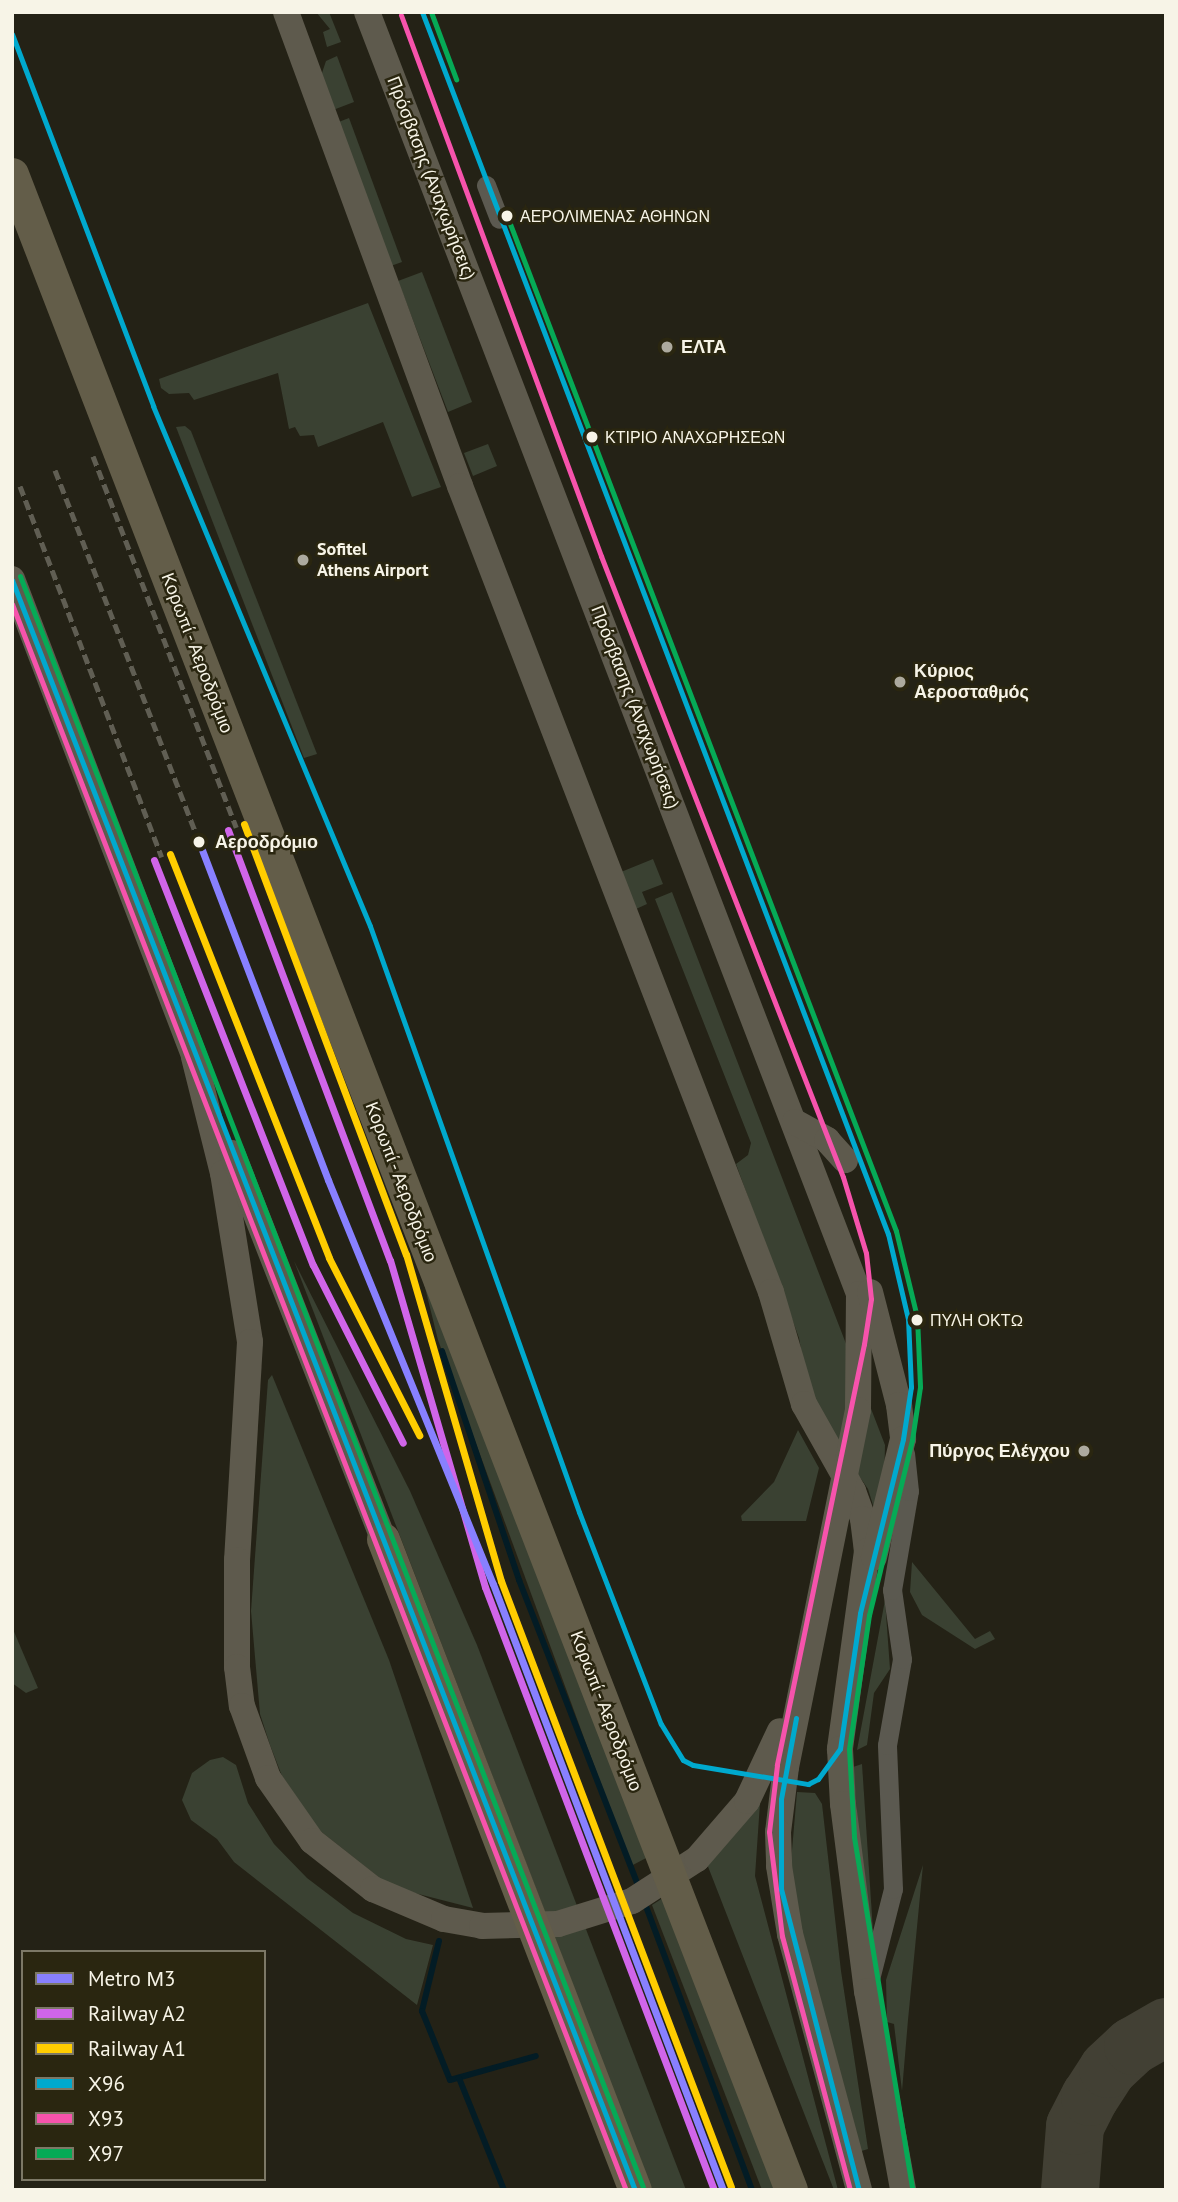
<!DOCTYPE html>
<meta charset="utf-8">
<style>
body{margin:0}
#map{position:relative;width:1178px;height:2202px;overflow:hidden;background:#242216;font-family:"PT Sans",sans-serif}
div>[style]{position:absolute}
.green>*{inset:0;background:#3a4132}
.stream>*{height:6px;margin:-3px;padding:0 3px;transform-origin:3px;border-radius:3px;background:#031c25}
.taxiway>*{height:58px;margin:-29px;padding:0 29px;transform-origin:29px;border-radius:29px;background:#424034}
.street>*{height:19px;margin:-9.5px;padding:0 9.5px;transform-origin:9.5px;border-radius:9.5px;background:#5b5950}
.secondary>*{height:26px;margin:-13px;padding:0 13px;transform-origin:13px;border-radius:13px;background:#5e5a4d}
.highway>*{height:33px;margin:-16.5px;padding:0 16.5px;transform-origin:16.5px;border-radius:16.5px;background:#635d49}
.rail>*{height:5px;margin-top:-2.5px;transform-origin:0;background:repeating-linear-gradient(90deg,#605e53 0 10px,transparent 0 15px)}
.bus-1>*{height:5px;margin:-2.5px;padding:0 2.5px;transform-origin:2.5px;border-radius:2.5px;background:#00a9ce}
.bus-2>*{height:5px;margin:-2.5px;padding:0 2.5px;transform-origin:2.5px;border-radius:2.5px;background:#f653ac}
.bus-3>*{height:5px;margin:-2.5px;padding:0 2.5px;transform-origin:2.5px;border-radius:2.5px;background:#06aa56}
.rail-1>*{height:7px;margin:-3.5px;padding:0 3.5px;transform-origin:3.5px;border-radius:3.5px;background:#d065e9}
.rail-2>*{height:7px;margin:-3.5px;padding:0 3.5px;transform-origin:3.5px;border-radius:3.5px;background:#ffcd00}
.metro-1>*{height:7px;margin:-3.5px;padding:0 3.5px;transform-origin:3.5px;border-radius:3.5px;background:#8880ff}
.dots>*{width:19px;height:19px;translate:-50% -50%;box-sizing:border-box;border:4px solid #2a2610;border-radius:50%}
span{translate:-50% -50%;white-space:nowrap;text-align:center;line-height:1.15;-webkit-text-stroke:5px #2a2610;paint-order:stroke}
.bus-label{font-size:16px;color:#f7f4e7}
.left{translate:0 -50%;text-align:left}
.street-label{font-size:18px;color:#f7f4e7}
.poi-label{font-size:18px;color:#f7f4e7;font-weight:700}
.right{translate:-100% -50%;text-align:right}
.stop-label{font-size:18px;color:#f7f4e7;font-weight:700}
.frame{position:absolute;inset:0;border:14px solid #f7f4e7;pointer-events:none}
.legend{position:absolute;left:21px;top:1950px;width:245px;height:231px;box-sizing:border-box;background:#2a2610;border:2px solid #7c7866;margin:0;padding:9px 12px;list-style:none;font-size:21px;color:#f7f4e7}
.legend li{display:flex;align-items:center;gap:14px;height:35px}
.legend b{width:35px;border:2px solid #7c7866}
</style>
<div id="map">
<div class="green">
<div style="clip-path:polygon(316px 12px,329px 12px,341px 42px,327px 47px,323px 32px,330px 29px)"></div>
<div style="clip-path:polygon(337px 56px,354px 102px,333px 110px,320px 79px,326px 61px)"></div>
<div style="clip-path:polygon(349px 118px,402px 262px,388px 267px,336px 123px)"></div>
<div style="clip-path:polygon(422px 272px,472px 402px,448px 412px,398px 281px)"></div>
<div style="clip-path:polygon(368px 303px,441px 487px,412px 497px,383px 422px,318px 447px,314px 435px,300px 436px,295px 427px,289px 429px,278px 373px,194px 400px,189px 393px,169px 394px,161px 388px,159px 379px)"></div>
<div style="clip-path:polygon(185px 426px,191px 431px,317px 754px,304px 758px,176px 427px)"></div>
<div style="clip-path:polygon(488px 444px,497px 466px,473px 476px,464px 453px)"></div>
<div style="clip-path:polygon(653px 859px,663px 884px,642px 892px,647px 904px,636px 909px,621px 872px)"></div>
<div style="clip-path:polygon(672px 892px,885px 1445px,884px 1486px,877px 1518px,868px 1489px,825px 1426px,808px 1388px,799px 1338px,736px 1164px,748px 1155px,751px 1143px,655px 899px)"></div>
<div style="clip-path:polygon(410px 1227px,648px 1857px,631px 1866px,438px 1340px)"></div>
<div style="clip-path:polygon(294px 1261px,410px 1491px,477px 1645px,686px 2190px,652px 2190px)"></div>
<div style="clip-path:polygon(272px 1375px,389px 1660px,473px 1908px,391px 1887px,319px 1830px,282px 1776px,270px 1745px,260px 1714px,251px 1611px,268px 1380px)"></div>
<div style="clip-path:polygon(798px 1430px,819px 1468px,806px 1521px,742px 1521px,741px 1516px,774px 1482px)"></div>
<div style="clip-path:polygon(912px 1562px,975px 1639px,990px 1631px,995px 1639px,975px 1649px,922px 1615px,910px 1592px)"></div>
<div style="clip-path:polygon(885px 1600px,890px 1669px,874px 1693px,867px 1745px,857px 1750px)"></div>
<div style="clip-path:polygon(12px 1627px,38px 1688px,26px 1693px,12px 1683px)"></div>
<div style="clip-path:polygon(223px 1757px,236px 1765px,248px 1803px,274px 1844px,307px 1878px,353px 1913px,406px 1939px,433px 1945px,417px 2005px,234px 1862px,217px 1839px,191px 1820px,182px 1800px,192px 1773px,210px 1760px)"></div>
<div style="clip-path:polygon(862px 1764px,873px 1931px,867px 1933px,853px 1767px)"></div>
<div style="clip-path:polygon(797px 1792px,815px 1793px,822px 1804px,841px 1971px,868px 2149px,855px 2153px,789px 1885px)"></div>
<div style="clip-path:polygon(760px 1803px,755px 1876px,838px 2190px,834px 2190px,707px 1864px)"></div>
<div style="clip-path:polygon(923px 1865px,908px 2020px,902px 2091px,894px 2024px,887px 2022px,886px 1980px)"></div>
<div style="clip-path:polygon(666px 1896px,778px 2190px,762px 2190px,652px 1905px)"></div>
</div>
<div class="stream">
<div style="left:442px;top:1351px;width:242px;rotate:71.4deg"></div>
<div style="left:519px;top:1580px;width:331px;rotate:68.7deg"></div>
<div style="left:644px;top:1901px;width:309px;rotate:69.5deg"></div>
<div style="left:439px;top:1941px;width:72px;rotate:103.7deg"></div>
<div style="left:422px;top:2011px;width:74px;rotate:67.9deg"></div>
<div style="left:450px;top:2080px;width:89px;rotate:-15.6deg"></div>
<div style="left:459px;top:2078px;width:121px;rotate:68.1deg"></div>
</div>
<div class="taxiway">
<div style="left:1070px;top:2190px;width:64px;rotate:-85.5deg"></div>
<div style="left:1075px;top:2126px;width:33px;rotate:-63deg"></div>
<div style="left:1090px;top:2097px;width:33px;rotate:-57deg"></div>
<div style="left:1108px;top:2069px;width:34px;rotate:-43deg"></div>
<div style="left:1133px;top:2046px;width:38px;rotate:-30deg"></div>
</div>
<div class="street">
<div style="left:486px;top:185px;width:36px;rotate:69deg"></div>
<div style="left:869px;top:1983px;width:97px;rotate:-75.7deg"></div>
<div style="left:893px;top:1889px;width:144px;rotate:-92.4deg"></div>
<div style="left:887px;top:1745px;width:87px;rotate:-80.1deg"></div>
<div style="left:902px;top:1659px;width:70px;rotate:-98.2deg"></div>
<div style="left:892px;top:1590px;width:100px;rotate:-80.3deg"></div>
<div style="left:909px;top:1491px;width:38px;rotate:-96deg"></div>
</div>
<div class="secondary">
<div style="left:286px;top:12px;width:505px;rotate:69.84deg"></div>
<div style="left:460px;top:486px;width:864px;rotate:68.9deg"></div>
<div style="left:771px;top:1292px;width:117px;rotate:73.6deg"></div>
<div style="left:804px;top:1404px;width:100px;rotate:60.6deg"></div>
<div style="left:853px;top:1491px;width:30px;rotate:70deg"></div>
<div style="left:863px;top:1519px;width:32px;rotate:83deg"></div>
<div style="left:867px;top:1551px;width:200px;rotate:97.8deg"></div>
<div style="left:840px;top:1749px;width:55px;rotate:86.9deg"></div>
<div style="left:843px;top:1804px;width:189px;rotate:82.7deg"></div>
<div style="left:867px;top:1991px;width:202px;rotate:79.7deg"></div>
<div style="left:367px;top:12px;width:1373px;rotate:69deg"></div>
<div style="left:859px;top:1294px;width:116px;rotate:90.5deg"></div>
<div style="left:858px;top:1410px;width:364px;rotate:101.4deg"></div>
<div style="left:786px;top:1767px;width:65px;rotate:97deg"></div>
<div style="left:778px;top:1832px;width:34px;rotate:88deg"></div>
<div style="left:779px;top:1866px;width:69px;rotate:80.8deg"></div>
<div style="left:790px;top:1934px;width:265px;rotate:74.9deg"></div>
<div style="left:12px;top:579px;width:527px;rotate:69.09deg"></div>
<div style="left:194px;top:1057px;width:120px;rotate:76deg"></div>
<div style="left:223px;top:1173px;width:171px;rotate:80.9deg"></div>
<div style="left:250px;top:1342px;width:218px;rotate:93.4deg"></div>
<div style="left:237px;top:1560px;width:107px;rotate:90deg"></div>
<div style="left:237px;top:1667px;width:39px;rotate:83deg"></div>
<div style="left:242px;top:1706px;width:77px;rotate:70.1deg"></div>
<div style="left:268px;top:1778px;width:77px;rotate:55.1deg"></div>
<div style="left:312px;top:1841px;width:78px;rotate:38.2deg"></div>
<div style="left:373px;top:1889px;width:77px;rotate:22.9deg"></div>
<div style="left:444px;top:1919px;width:39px;rotate:10deg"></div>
<div style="left:482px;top:1926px;width:76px;rotate:-1.5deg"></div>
<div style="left:558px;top:1924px;width:77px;rotate:-17.3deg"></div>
<div style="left:632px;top:1901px;width:77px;rotate:-32.9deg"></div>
<div style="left:697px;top:1859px;width:77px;rotate:-49.2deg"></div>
<div style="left:747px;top:1801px;width:77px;rotate:-64.8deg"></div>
<div style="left:795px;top:1122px;width:37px;rotate:29deg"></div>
<div style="left:827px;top:1140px;width:27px;rotate:48deg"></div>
<div style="left:232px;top:1153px;width:414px;rotate:68.6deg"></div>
<div style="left:870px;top:1292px;width:117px;rotate:75.6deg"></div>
<div style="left:899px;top:1405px;width:34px;rotate:83deg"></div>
<div style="left:903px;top:1439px;width:122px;rotate:103.8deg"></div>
</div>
<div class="highway">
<div style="left:12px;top:174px;width:2161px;rotate:68.87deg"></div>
<div style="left:383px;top:1539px;width:698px;rotate:68.84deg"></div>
</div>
<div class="rail">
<div style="left:93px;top:456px;width:398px;rotate:68.9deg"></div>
<div style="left:55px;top:470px;width:399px;rotate:68.8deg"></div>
<div style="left:20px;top:486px;width:397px;rotate:69.1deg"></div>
</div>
<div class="bus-1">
<div style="left:12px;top:34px;width:398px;rotate:69.2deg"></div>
<div style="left:153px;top:406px;width:563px;rotate:67.35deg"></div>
<div style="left:370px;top:926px;width:622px;rotate:70.37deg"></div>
<div style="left:579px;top:1512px;width:227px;rotate:68.9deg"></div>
<div style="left:661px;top:1724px;width:42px;rotate:58.6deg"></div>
<div style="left:683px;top:1760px;width:11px;rotate:27deg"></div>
<div style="left:693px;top:1765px;width:117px;rotate:9.4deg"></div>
<div style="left:808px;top:1784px;width:11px;rotate:-27deg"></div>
<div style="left:818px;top:1779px;width:37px;rotate:-54deg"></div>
<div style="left:840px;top:1749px;width:137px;rotate:-81.6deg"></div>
<div style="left:860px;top:1613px;width:179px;rotate:-76.1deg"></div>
<div style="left:903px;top:1439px;width:53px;rotate:-81.3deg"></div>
<div style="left:911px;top:1387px;width:68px;rotate:-92.5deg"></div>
<div style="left:908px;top:1319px;width:87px;rotate:-103.2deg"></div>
<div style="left:888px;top:1234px;width:1308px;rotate:-110.87deg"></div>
<div style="left:12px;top:580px;width:1726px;rotate:68.85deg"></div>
<div style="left:796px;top:1718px;width:82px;rotate:100.5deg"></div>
<div style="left:781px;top:1799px;width:90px;rotate:90deg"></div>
<div style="left:781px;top:1889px;width:311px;rotate:75.5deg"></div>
</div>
<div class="bus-2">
<div style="left:401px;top:15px;width:577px;rotate:69.71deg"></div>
<div style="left:601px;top:556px;width:666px;rotate:68.71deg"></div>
<div style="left:843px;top:1177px;width:79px;rotate:73.2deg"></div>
<div style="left:866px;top:1253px;width:46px;rotate:83.8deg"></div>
<div style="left:871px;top:1299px;width:46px;rotate:98.8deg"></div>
<div style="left:864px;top:1344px;width:430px;rotate:101.7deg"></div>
<div style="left:777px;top:1765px;width:67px;rotate:96.8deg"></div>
<div style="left:769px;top:1832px;width:105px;rotate:82.9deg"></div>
<div style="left:782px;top:1936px;width:263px;rotate:75deg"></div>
<div style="left:12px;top:604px;width:1701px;rotate:68.84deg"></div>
</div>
<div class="bus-3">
<div style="left:431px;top:12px;width:72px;rotate:69.5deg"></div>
<div style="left:507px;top:216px;width:1087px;rotate:69.03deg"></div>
<div style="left:896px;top:1231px;width:89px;rotate:76.3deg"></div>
<div style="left:917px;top:1317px;width:70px;rotate:87.5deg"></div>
<div style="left:920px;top:1387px;width:54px;rotate:98.6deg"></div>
<div style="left:912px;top:1440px;width:180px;rotate:103.8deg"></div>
<div style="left:869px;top:1615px;width:135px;rotate:98.5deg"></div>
<div style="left:849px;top:1749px;width:88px;rotate:86.7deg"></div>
<div style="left:854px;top:1837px;width:357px;rotate:80.6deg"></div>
<div style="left:20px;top:576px;width:1727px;rotate:68.86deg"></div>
</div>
<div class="rail-1">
<div style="left:228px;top:830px;width:460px;rotate:69.4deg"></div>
<div style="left:390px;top:1260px;width:341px;rotate:73.8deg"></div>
<div style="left:485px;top:1587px;width:645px;rotate:69.2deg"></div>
<div style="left:154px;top:860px;width:435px;rotate:68.6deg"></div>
<div style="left:313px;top:1265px;width:199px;rotate:63.2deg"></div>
</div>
<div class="rail-2">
<div style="left:244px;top:824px;width:460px;rotate:69.4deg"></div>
<div style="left:406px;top:1254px;width:341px;rotate:73.8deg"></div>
<div style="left:501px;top:1581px;width:648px;rotate:69.22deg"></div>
<div style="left:170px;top:854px;width:434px;rotate:68.5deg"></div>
<div style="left:329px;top:1258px;width:199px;rotate:63deg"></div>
</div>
<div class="metro-1">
<div style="left:199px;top:842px;width:362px;rotate:69.1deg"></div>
<div style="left:328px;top:1180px;width:436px;rotate:67.8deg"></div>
<div style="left:493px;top:1584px;width:648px;rotate:69.22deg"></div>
</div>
<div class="dots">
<div style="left:507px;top:216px;background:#f7f4e7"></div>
<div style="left:667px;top:347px;background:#adaa9e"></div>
<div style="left:592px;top:437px;background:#f7f4e7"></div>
<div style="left:303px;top:560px;background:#adaa9e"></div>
<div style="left:900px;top:682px;background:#adaa9e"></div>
<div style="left:199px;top:842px;background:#f7f4e7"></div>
<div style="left:917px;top:1320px;background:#f7f4e7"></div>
<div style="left:1084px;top:1451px;background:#adaa9e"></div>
</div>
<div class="bus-label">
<span class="left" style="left:520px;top:216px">ΑΕΡΟΛΙΜΕΝΑΣ ΑΘΗΝΩΝ</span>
<span class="left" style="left:605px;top:437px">ΚΤΙΡΙΟ ΑΝΑΧΩΡΗΣΕΩΝ</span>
<span class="left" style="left:930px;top:1320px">ΠΥΛΗ ΟΚΤΩ</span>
</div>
<div class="street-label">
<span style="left:431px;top:178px;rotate:69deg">Πρόσβασης (Αναχωρήσεις)</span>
<span style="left:197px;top:653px;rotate:69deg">Κορωπί - Αεροδρόμιο</span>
<span style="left:635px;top:707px;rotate:69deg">Πρόσβασης (Αναχωρήσεις)</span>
<span style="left:401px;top:1182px;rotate:69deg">Κορωπί - Αεροδρόμιο</span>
<span style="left:606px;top:1711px;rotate:69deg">Κορωπί - Αεροδρόμιο</span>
</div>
<div class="poi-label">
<span class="left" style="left:681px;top:347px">ΕΛΤΑ</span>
<span class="left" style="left:317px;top:560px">Sofitel<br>Athens Airport</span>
<span class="left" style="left:914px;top:682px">Κύριος<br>Αεροσταθμός</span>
<span class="right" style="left:1070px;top:1451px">Πύργος Ελέγχου</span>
</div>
<div class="stop-label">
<span class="left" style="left:215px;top:842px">Αεροδρόμιο</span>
</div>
<div class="frame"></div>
<ul class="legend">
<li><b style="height:9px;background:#8880ff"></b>Metro Μ3</li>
<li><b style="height:9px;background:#d065e9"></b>Railway A2</li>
<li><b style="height:9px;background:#ffcd00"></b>Railway A1</li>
<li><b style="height:9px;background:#00a9ce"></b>Χ96</li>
<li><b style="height:9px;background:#f653ac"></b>X93</li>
<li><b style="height:9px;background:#06aa56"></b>X97</li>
</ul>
</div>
